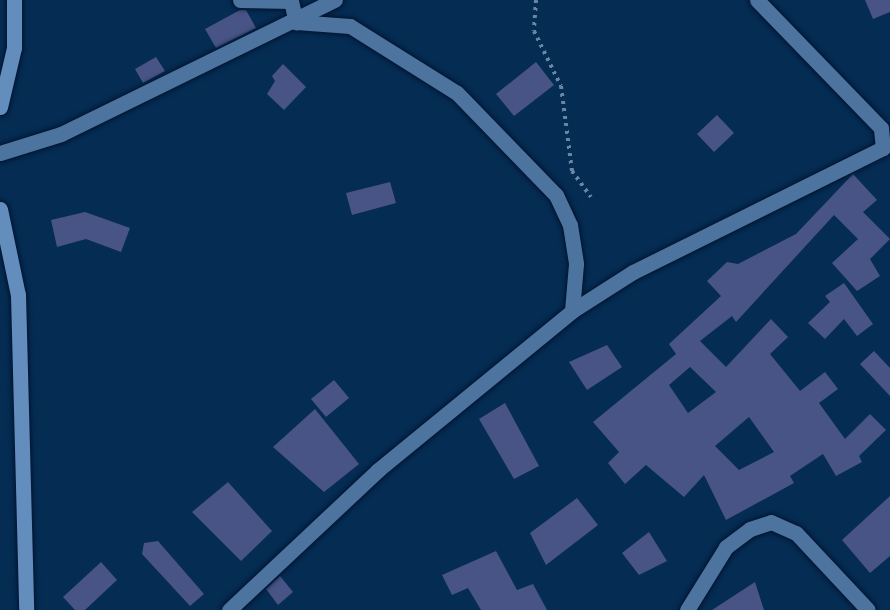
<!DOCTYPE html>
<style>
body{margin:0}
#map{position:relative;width:890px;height:610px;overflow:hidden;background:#052c52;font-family:"Archivo Narrow",sans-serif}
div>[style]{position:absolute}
.building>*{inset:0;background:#485485}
.path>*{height:4px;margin-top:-2px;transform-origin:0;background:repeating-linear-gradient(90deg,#6886a5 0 3px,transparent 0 7.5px)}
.roads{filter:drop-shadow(0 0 2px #001430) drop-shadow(0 0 2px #001430)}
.minor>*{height:15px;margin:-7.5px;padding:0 7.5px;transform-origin:7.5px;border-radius:7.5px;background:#4d749f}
.major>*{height:15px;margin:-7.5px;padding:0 7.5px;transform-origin:7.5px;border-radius:7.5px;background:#628dbd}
span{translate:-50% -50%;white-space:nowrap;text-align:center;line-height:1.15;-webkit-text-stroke:4.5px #002247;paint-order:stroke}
</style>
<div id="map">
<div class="building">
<div style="clip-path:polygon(865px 0,890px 0,890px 12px,873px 19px)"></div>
<div style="clip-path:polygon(240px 10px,246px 10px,256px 28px,216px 48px,205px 29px)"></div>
<div style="clip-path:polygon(156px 57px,165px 71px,143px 83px,135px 69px)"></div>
<div style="clip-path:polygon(536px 62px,554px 85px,514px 116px,496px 94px)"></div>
<div style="clip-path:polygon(283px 64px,306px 87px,284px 110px,267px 94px,275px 81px,272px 76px)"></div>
<div style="clip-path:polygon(717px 115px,734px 133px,714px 152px,697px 134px)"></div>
<div style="clip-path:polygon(evenodd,853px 174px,877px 200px,863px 212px,890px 239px,870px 259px,880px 276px,857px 291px,832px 263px,858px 239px,834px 215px,736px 322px,732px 316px,700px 341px,726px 367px,771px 319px,788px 337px,770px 354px,800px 391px,825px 372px,838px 389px,819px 403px,845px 439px,870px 414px,886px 430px,859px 456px,862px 462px,836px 476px,823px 454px,790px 476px,794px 483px,726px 520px,704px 475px,684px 497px,646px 465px,625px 484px,608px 463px,619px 452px,593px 422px,676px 354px,669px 344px,721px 296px,707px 281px,727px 262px,738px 264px,796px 234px,853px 174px,690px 367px,716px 392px,688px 413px,669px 385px,690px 367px,853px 174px,749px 417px,774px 452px,739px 470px,715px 446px,749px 417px)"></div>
<div style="clip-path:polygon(390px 182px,396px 203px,352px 215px,346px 193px)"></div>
<div style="clip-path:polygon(85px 212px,130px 228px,121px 252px,86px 239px,57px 247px,51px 220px)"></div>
<div style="clip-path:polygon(844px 283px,873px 324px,857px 336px,844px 319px,825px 339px,808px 323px,830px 302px,825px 296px)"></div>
<div style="clip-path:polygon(607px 345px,622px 367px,587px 390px,569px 362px)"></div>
<div style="clip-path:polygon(874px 351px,890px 368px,890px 396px,860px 364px)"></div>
<div style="clip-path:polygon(334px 380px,349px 398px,326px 417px,311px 399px)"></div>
<div style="clip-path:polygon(505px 403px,539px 466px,514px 479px,479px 419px)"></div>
<div style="clip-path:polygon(315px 409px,359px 464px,324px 492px,273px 447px)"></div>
<div style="clip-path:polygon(228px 482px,272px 531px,241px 561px,192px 512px)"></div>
<div style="clip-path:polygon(890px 496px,890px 556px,870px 573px,842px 540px)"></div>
<div style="clip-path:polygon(577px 498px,598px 525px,546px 565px,530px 533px)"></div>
<div style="clip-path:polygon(649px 532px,667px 561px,639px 575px,622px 553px)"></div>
<div style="clip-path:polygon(158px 541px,204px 594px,190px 606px,142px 554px,144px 543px)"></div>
<div style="clip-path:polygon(496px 551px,517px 590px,533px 584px,547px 610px,481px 610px,468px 588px,452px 595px,442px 575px)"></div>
<div style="clip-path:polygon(101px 562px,117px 580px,85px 610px,75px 610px,63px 597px)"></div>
<div style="clip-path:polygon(280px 576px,293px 592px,278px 605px,266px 589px)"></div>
<div style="clip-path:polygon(755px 582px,764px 610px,712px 610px)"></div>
</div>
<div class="path">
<div style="left:536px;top:0;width:31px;rotate:94deg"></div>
<div style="left:534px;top:31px;width:61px;rotate:63.9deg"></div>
<div style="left:561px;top:86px;width:86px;rotate:82.6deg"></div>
<div style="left:572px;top:171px;width:32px;rotate:54deg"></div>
</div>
<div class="roads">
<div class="minor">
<div style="left:240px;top:0;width:51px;rotate:1.1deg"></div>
<div style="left:291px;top:1px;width:22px;rotate:77deg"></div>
<div style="left:296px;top:22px;width:54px;rotate:4.2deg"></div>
<div style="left:350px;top:26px;width:126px;rotate:32.1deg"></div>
<div style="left:457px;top:93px;width:142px;rotate:45.9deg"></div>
<div style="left:556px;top:195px;width:33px;rotate:65deg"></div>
<div style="left:570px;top:225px;width:39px;rotate:81deg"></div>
<div style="left:576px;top:264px;width:47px;rotate:94.9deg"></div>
<div style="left:0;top:153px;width:64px;rotate:-17.3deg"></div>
<div style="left:61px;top:134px;width:305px;rotate:-26.1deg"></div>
<div style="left:229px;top:610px;width:204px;rotate:-43.2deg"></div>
<div style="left:378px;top:470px;width:251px;rotate:-39.3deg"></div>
<div style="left:572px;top:311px;width:72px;rotate:-32.6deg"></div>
<div style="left:633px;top:272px;width:279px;rotate:-26.4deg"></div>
<div style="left:883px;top:148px;width:20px;rotate:-96deg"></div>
<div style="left:881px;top:128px;width:178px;rotate:-134.1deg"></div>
<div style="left:687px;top:610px;width:74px;rotate:-58.2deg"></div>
<div style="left:726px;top:547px;width:30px;rotate:-37deg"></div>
<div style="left:750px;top:529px;width:22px;rotate:-18deg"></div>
<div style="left:771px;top:522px;width:27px;rotate:24deg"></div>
<div style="left:796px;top:533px;width:105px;rotate:46.9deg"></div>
</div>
<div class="major">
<div style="left:0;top:107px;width:61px;rotate:-76.7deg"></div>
<div style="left:14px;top:48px;width:48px;rotate:-90deg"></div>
<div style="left:0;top:209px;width:88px;rotate:78.2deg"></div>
<div style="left:18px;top:295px;width:315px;rotate:88.5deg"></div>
</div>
</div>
</div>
